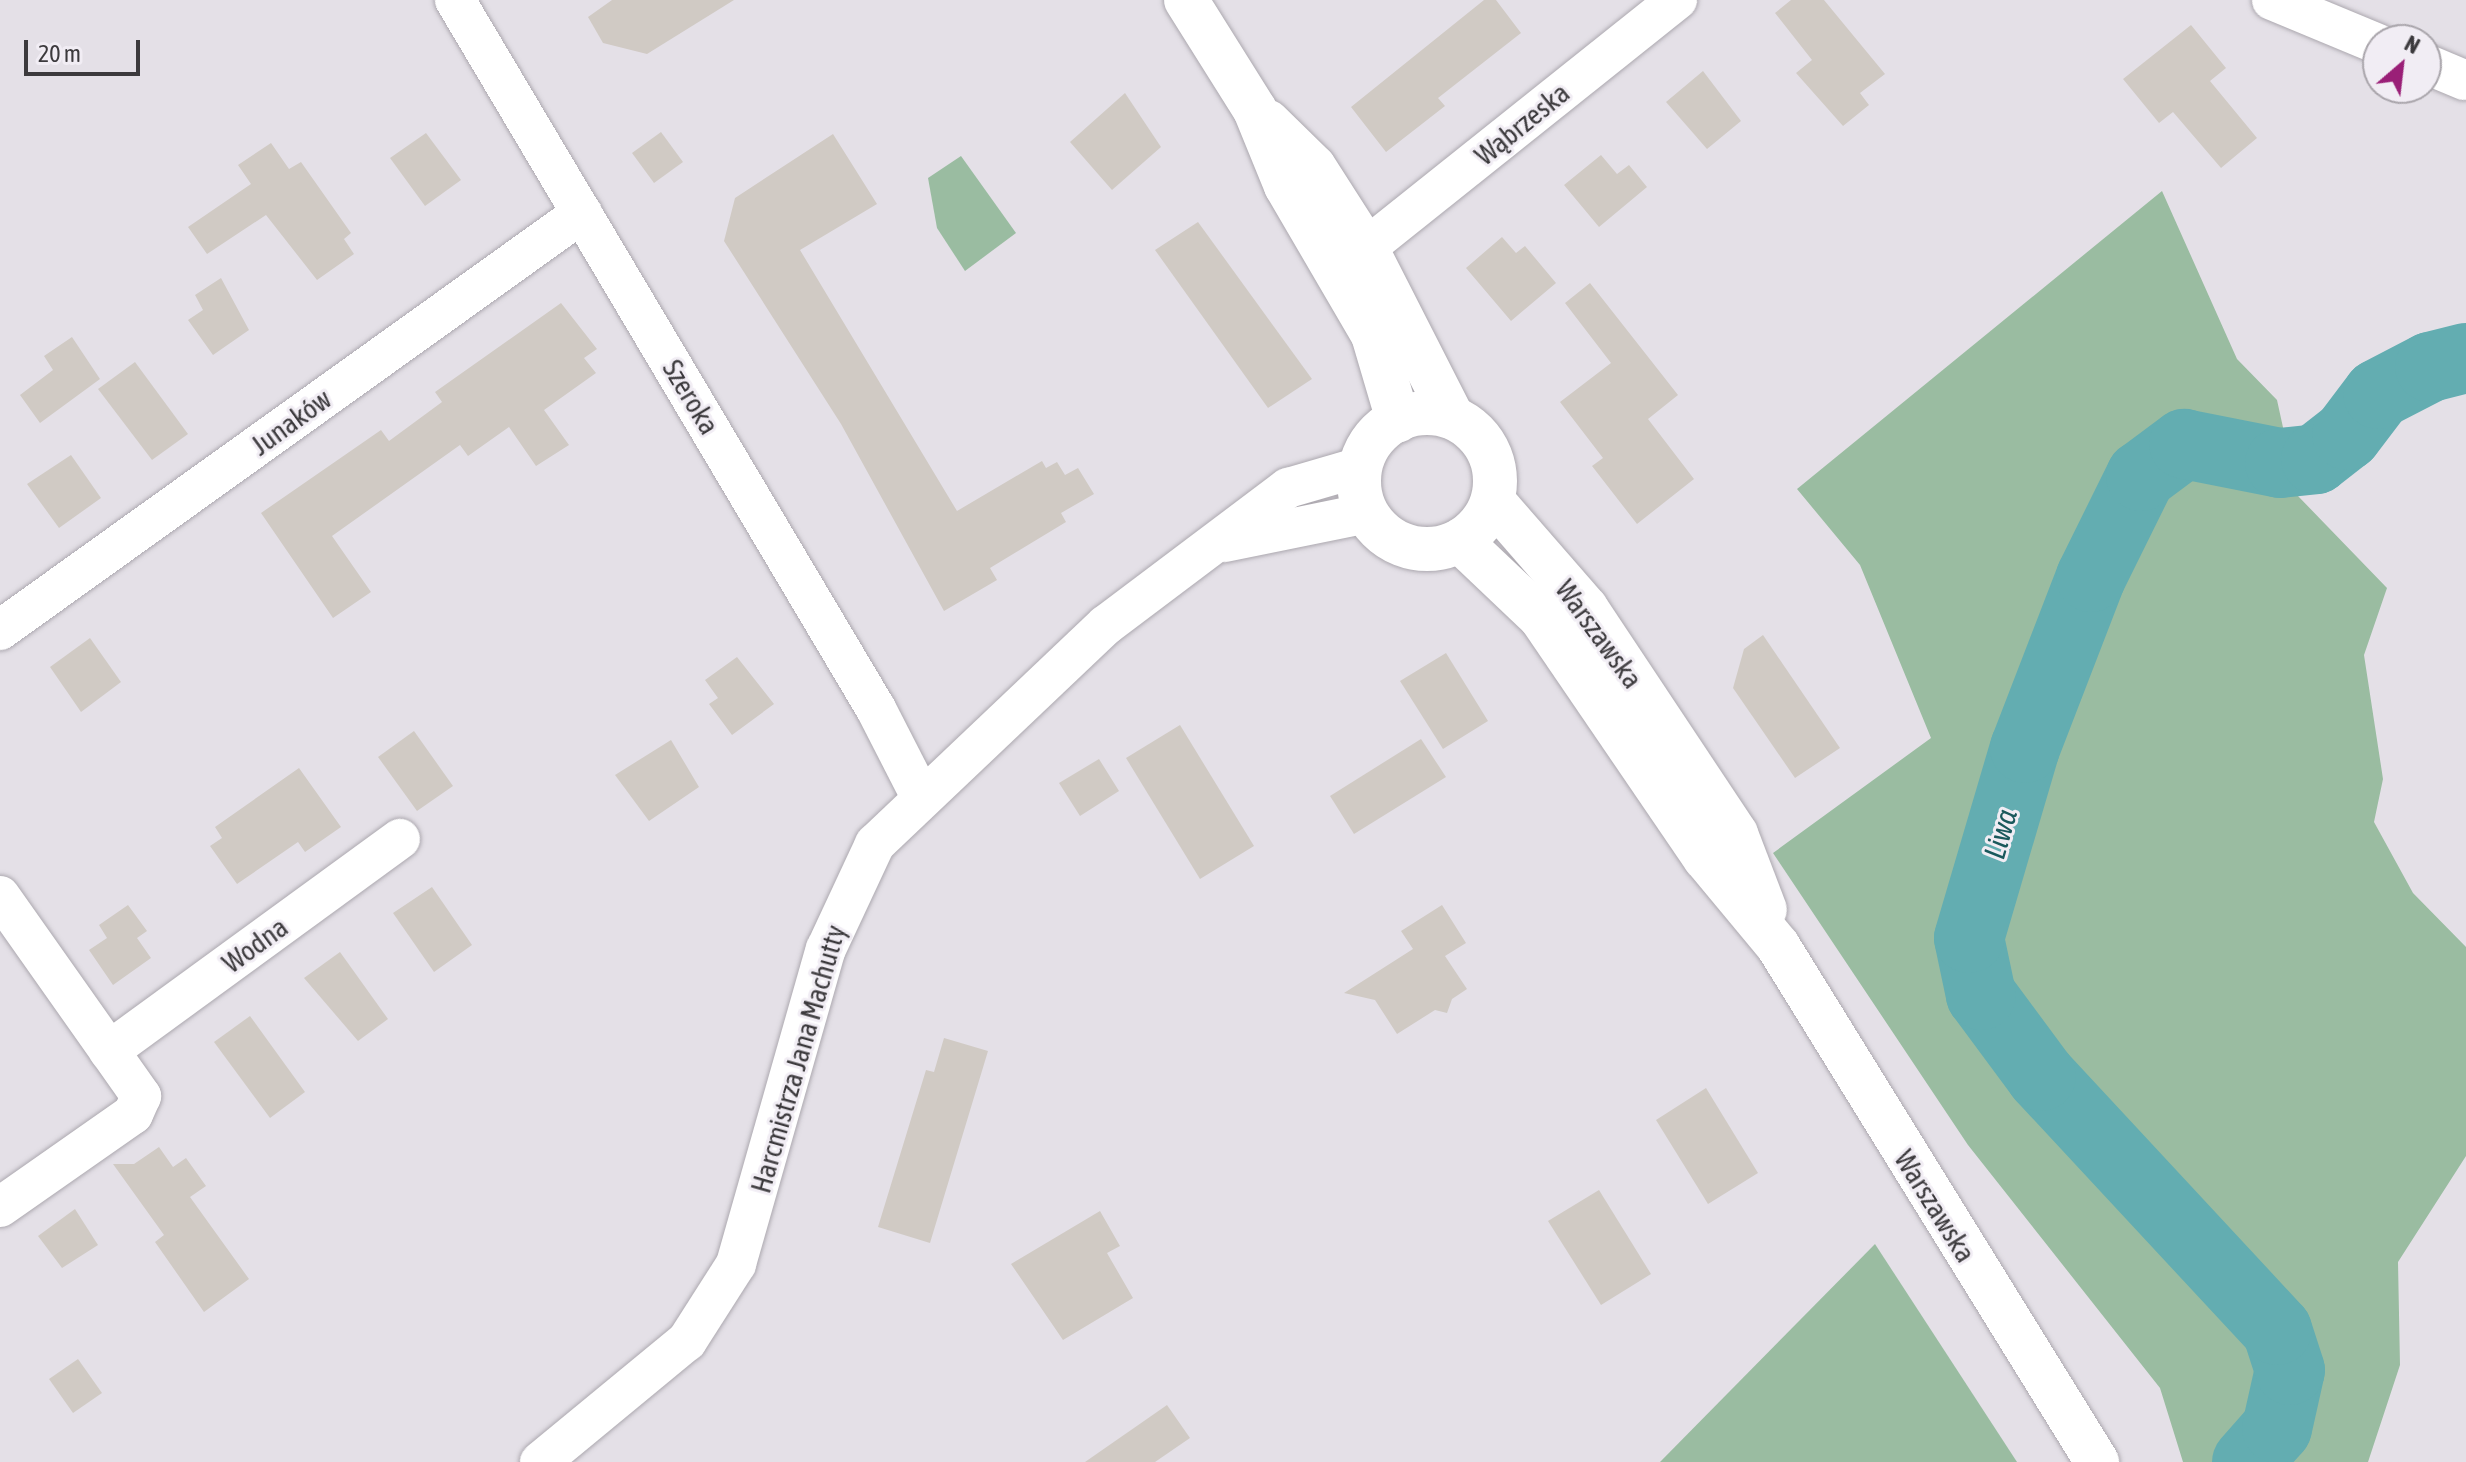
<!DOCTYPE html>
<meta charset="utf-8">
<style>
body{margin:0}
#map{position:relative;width:2466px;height:1462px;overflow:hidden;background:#e4e0e7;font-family:"Asap Condensed",sans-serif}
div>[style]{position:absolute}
.green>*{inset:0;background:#9abca1}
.river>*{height:70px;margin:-35px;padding:0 35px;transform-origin:35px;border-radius:35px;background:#63adb1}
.building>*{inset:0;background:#d0cac4}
.roads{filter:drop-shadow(0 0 2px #aca8af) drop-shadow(0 0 2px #aca8af)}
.minor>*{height:40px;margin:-20px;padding:0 20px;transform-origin:20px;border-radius:20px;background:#fff}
.major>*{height:44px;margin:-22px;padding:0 22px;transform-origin:22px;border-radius:22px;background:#fff}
.major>.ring{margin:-22px;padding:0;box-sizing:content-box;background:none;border:44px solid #fff;border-radius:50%}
span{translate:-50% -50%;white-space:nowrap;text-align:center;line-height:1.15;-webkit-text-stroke:6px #f1edf4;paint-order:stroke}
.street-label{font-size:28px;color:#3c3a3d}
.water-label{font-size:30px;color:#1a595c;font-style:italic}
.north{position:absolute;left:2362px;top:24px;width:80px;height:80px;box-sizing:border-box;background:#f1edf4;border:2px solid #a9a5ab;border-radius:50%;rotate:28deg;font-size:22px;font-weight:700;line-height:32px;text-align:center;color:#3c3a3d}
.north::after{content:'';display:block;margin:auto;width:28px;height:36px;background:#9a1f77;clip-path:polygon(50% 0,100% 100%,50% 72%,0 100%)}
.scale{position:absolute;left:24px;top:40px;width:116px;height:36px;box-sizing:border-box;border:4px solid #3c3a3d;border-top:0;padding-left:10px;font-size:24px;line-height:28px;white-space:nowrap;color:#3c3a3d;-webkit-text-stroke:6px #f1edf4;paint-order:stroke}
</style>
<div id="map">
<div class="green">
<div style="clip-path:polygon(961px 156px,1016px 233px,965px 271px,937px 228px,928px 178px)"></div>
<div style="clip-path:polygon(2162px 191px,2237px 359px,2277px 400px,2298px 496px,2387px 588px,2364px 655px,2383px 779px,2374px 822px,2413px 893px,2466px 947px,2466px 1156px,2398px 1262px,2400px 1365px,2368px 1462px,2183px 1462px,2160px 1388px,1968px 1145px,1773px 853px,1931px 738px,1860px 565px,1797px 489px)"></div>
<div style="clip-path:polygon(1875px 1244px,2017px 1462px,1660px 1462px)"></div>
</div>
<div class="river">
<div style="left:2247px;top:1462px;width:45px;rotate:-48.6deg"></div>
<div style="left:2277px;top:1428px;width:59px;rotate:-77.4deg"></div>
<div style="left:2290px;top:1370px;width:42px;rotate:-108deg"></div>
<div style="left:2277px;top:1330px;width:347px;rotate:-132.9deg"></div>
<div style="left:2041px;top:1076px;width:101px;rotate:-126.5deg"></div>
<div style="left:1981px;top:995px;width:58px;rotate:-101.9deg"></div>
<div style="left:1969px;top:938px;width:198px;rotate:-73.6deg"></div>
<div style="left:2025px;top:748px;width:183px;rotate:-68.9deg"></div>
<div style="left:2091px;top:577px;width:113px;rotate:-63.7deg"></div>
<div style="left:2141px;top:476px;width:54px;rotate:-36.7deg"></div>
<div style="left:2184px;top:444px;width:98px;rotate:11.2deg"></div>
<div style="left:2280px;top:463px;width:36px;rotate:-6deg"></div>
<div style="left:2316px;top:459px;width:39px;rotate:-38deg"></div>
<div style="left:2347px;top:435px;width:51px;rotate:-52.9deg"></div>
<div style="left:2378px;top:394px;width:59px;rotate:-27.4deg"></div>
<div style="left:2430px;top:367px;width:37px;rotate:-14deg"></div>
</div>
<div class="building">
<div style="clip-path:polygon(612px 0,734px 0,647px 54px,603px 43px,588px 17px)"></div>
<div style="clip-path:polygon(1484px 0,1496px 0,1521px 33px,1438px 98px,1445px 106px,1386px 152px,1351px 107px)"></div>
<div style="clip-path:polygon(1791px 0,1824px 0,1885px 74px,1860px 93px,1869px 105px,1843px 126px,1796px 73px,1812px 60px,1775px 13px)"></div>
<div style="clip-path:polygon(2191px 25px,2226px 68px,2210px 81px,2257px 138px,2221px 168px,2173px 112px,2159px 123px,2123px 79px)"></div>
<div style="clip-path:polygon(1703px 71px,1741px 121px,1707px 149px,1666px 102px)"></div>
<div style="clip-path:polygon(1125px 93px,1161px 147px,1112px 190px,1070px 142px)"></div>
<div style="clip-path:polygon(661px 132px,683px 162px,654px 183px,632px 153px)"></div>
<div style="clip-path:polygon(426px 133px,461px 180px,425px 206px,390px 158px)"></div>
<div style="clip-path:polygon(833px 134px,877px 204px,800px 250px,957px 511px,1042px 461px,1046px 468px,1057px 462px,1065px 475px,1078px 468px,1094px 494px,1061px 513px,1066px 522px,990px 568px,997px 580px,944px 611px,841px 424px,724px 241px,735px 198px)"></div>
<div style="clip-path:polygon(271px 143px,289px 169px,301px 162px,351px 233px,344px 239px,354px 254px,317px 280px,266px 215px,207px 254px,188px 227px,251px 184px,238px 165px)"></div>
<div style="clip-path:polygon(1601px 155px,1617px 174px,1629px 165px,1647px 187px,1599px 227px,1564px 185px)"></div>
<div style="clip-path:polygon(1198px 222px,1312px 379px,1268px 408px,1155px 250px)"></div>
<div style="clip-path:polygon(1502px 237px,1516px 253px,1525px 246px,1556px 283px,1511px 321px,1466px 268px)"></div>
<div style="clip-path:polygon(221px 278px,249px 330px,213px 355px,188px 320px,203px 310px,195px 295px)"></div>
<div style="clip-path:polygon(1590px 283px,1678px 395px,1648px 419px,1694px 479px,1637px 524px,1592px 466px,1603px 458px,1560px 402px,1611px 363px,1565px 303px)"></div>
<div style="clip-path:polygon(561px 303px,597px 349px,584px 358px,596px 373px,544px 410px,569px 445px,536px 466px,509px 427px,468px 456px,460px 445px,332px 536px,371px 592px,333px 618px,261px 513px,381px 430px,389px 441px,442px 402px,435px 392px)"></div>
<div style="clip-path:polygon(72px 337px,100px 379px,40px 423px,20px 395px,53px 370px,44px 356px)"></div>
<div style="clip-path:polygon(135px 362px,188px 434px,152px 460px,98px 389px)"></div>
<div style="clip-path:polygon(71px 455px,101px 498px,59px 528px,27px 484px)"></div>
<div style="clip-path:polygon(1763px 635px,1840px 748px,1795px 778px,1733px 688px,1744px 649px)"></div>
<div style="clip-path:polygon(90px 638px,121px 682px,81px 712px,50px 667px)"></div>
<div style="clip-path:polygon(1446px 653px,1488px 721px,1443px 749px,1400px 681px)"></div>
<div style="clip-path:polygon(737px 657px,774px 704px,732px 735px,709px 704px,718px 698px,705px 680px)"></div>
<div style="clip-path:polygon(1180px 725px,1254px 846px,1200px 879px,1126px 758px)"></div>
<div style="clip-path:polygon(414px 731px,453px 786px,417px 811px,378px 757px)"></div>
<div style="clip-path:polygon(1421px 739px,1446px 777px,1354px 834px,1330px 796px)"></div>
<div style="clip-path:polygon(671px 740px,699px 787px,649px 821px,615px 775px)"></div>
<div style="clip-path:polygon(1099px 759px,1119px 791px,1080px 816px,1059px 783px)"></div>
<div style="clip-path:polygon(299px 768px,341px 827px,305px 852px,298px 842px,237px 884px,210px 846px,222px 838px,215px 827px)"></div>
<div style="clip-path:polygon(432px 887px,472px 945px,434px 972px,393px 913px)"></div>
<div style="clip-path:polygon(128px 905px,147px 931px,137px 938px,151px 958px,113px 985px,89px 950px,107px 938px,99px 925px)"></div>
<div style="clip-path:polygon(1442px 905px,1466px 943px,1445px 956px,1467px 989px,1452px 999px,1447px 1013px,1435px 1010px,1397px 1034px,1375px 1000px,1344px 993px,1413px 949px,1401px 931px)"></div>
<div style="clip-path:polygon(340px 952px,388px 1019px,358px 1041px,304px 978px)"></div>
<div style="clip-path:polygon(250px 1016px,305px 1092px,270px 1118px,214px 1042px)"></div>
<div style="clip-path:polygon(944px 1038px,988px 1051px,930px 1243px,878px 1227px,926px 1070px,934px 1072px)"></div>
<div style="clip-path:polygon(1706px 1088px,1758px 1173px,1708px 1204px,1656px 1120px)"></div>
<div style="clip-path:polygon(159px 1147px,173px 1167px,186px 1158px,206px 1186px,190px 1197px,249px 1279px,204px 1312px,155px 1242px,164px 1235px,113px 1164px,134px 1164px)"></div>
<div style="clip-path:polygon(1599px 1190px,1651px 1274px,1601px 1305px,1548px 1221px)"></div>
<div style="clip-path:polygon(75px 1209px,98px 1245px,62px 1268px,38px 1236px)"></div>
<div style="clip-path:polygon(1100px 1211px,1120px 1246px,1107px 1253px,1133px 1298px,1063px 1340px,1011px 1264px)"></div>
<div style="clip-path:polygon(78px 1359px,102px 1393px,73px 1413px,49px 1379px)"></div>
<div style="clip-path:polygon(1167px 1405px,1190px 1438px,1155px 1462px,1085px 1462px)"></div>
</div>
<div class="roads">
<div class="minor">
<div style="left:455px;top:0;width:825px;rotate:59.3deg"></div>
<div style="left:876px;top:709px;width:99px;rotate:62.9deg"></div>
<div style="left:2272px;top:0;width:115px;rotate:22.5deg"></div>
<div style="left:2426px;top:64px;width:41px;rotate:22.8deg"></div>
<div style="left:1366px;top:248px;width:398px;rotate:-38.6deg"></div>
<div style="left:1225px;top:542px;width:145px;rotate:-11.5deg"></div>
<div style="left:0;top:630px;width:716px;rotate:-35.62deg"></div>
<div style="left:0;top:896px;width:245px;rotate:54.8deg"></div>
<div style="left:141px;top:1096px;width:20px;rotate:114deg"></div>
<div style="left:133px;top:1114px;width:162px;rotate:145deg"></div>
<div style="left:109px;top:1051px;width:360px;rotate:-36.1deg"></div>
<div style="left:540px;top:1462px;width:190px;rotate:-39.5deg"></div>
<div style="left:687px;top:1341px;width:91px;rotate:-57.5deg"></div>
<div style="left:736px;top:1264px;width:328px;rotate:-74.1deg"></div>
<div style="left:826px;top:949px;width:116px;rotate:-65deg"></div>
<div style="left:875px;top:844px;width:318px;rotate:-43.5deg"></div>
<div style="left:1106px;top:625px;width:228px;rotate:-37deg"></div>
<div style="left:1288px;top:488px;width:75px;rotate:-16.3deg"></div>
</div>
<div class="major">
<div style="left:1186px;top:0;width:130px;rotate:57.9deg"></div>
<div style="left:1255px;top:110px;width:82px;rotate:67.8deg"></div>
<div style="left:1286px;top:186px;width:173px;rotate:59.7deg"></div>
<div style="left:1373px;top:335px;width:89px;rotate:73.6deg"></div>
<div style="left:1268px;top:122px;width:64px;rotate:44.4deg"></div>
<div style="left:1314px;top:167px;width:96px;rotate:57.3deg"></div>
<div style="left:1366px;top:248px;width:190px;rotate:63deg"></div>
<div class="ring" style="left:1359px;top:413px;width:92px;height:92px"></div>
<div style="left:1493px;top:501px;width:142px;rotate:49deg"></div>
<div style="left:1586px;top:608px;width:271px;rotate:56.4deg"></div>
<div style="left:1736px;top:834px;width:81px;rotate:69.1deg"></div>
<div style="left:1460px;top:541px;width:112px;rotate:43.5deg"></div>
<div style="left:1541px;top:618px;width:291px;rotate:55.7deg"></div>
<div style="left:1705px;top:858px;width:114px;rotate:50.3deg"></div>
<div style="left:1778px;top:946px;width:607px;rotate:58.27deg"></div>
</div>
</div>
<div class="street-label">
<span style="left:1522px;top:124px;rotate:-39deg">Wąbrzeska</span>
<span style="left:691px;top:397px;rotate:59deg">Szeroka</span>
<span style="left:291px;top:422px;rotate:-36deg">Junaków</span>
<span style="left:1599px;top:634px;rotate:54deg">Warszawska</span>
<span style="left:255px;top:945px;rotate:-36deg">Wodna</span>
<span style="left:798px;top:1059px;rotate:-74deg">Harcmistrza Jana Machutty</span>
<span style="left:1935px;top:1206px;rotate:58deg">Warszawska</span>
</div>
<div class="water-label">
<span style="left:2000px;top:834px;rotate:-74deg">Liwa</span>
</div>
<div class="north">N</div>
<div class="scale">20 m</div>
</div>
